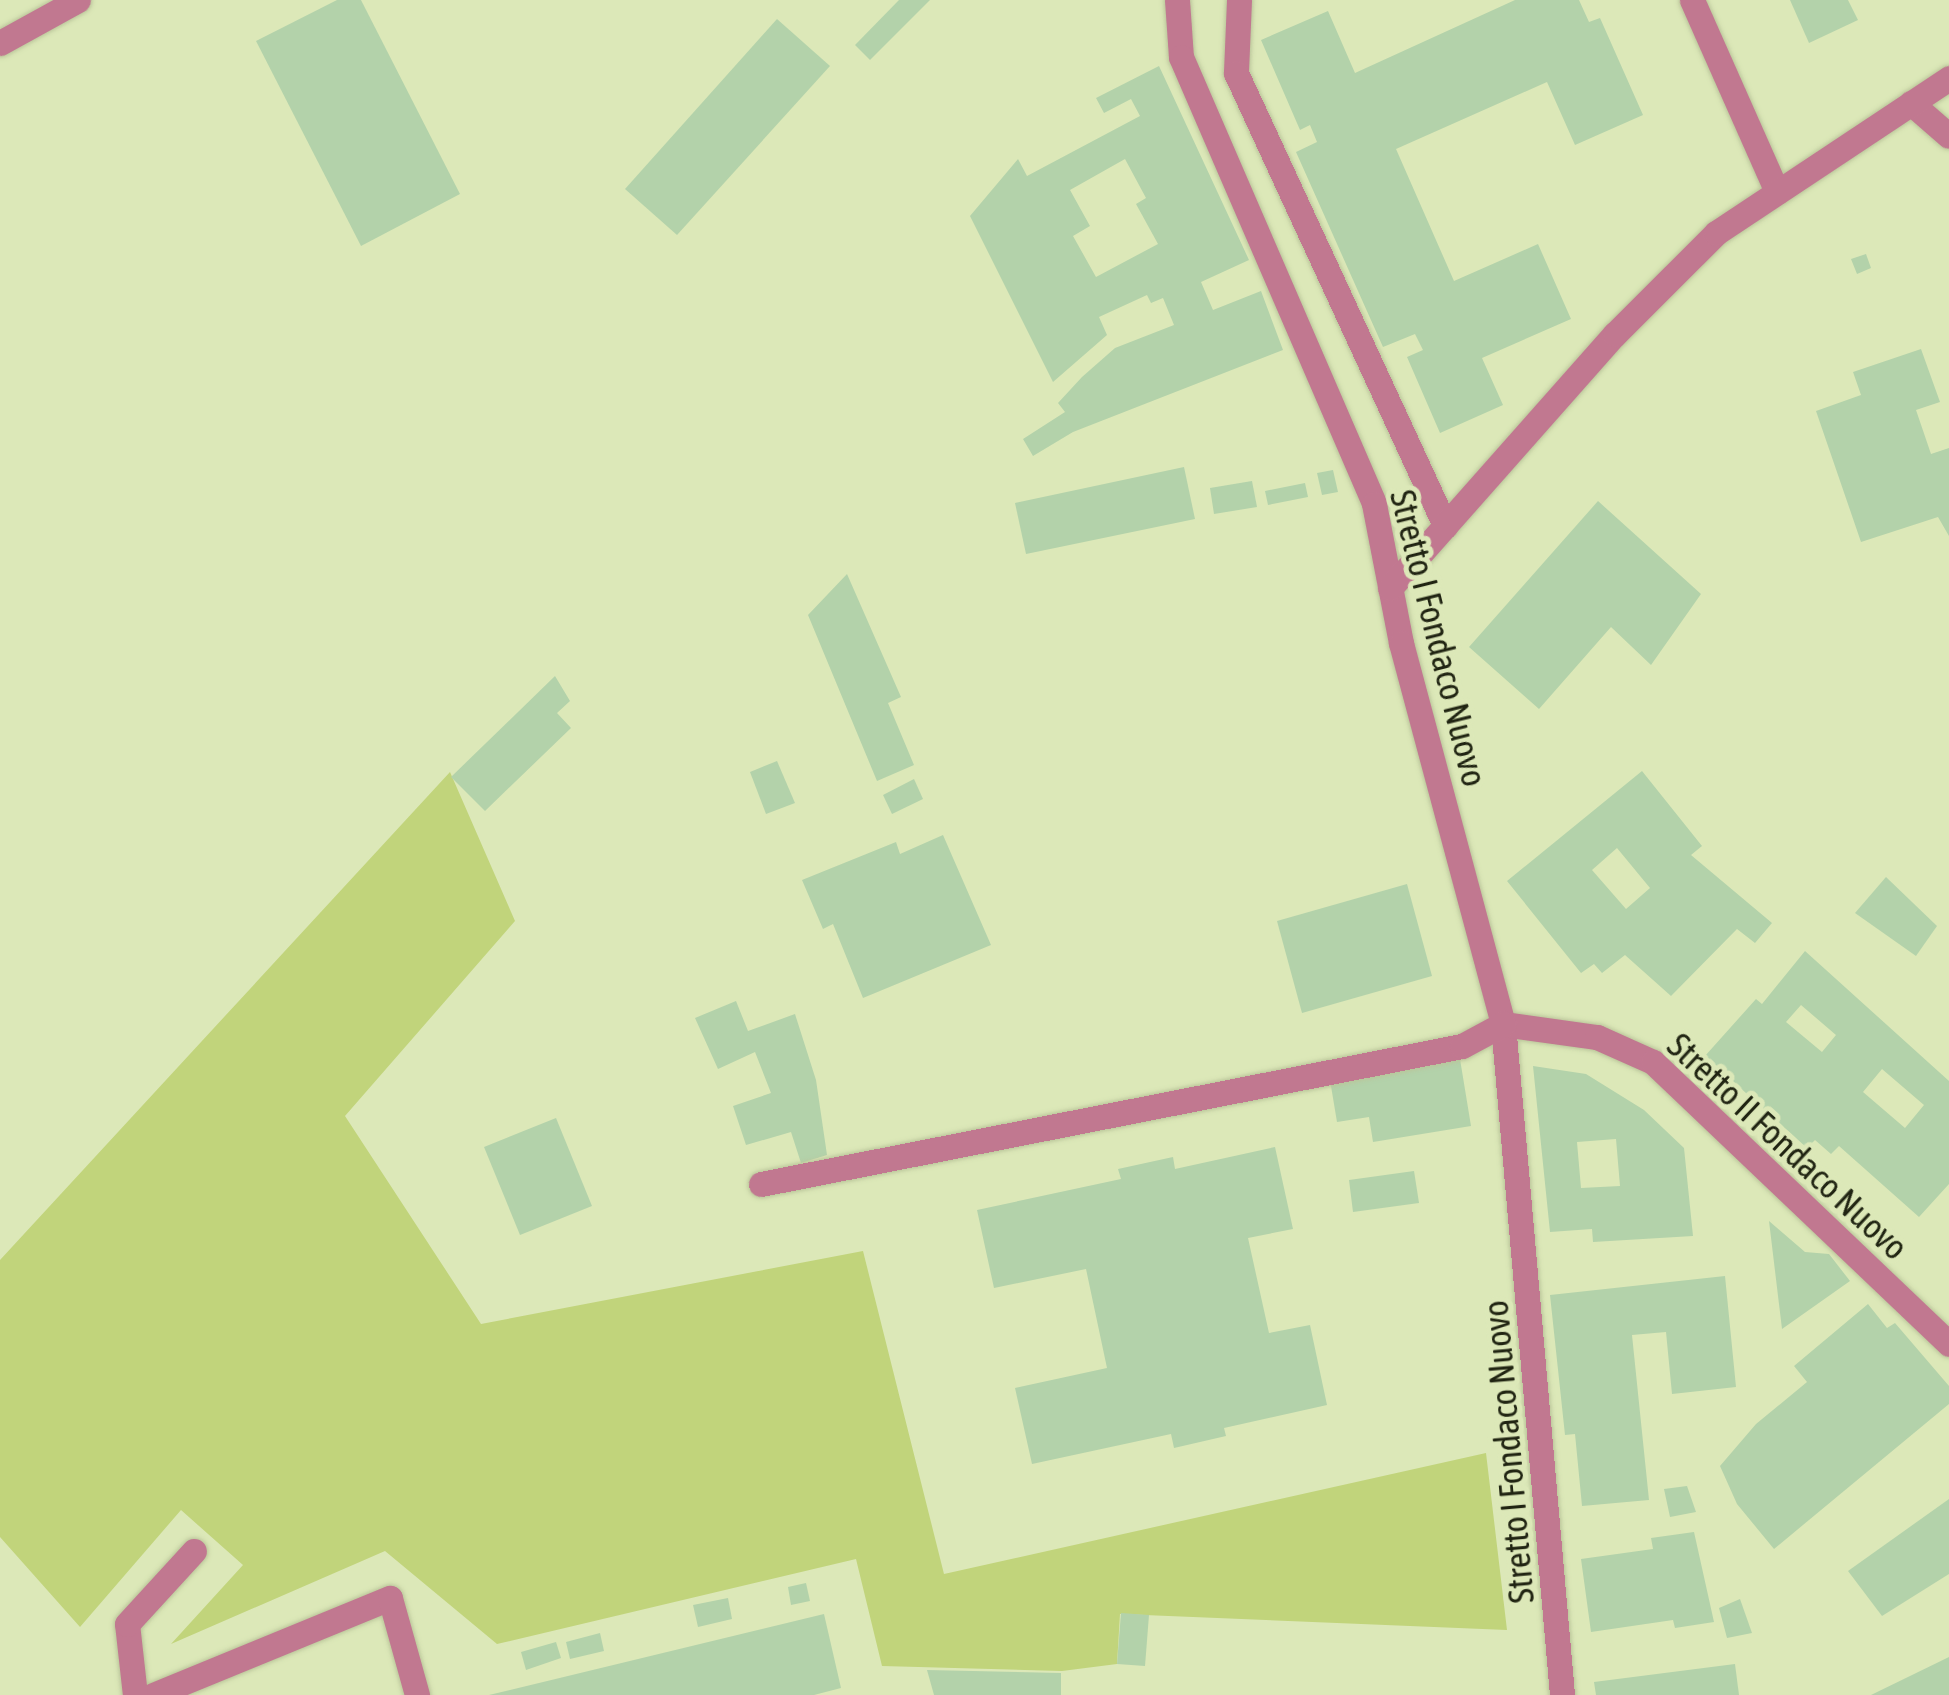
<!DOCTYPE html>
<style>
body{margin:0}
#map{position:relative;width:1949px;height:1695px;overflow:hidden;background:#dce8b8;font-family:"Asap Condensed",sans-serif}
div>[style]{position:absolute}
.green>*{inset:0;background:#c1d47b}
.building>*{inset:0;background:#b3d2aa}
.roads{filter:drop-shadow(0 0 2px #bac59a) drop-shadow(0 0 2px #bac59a)}
.service>*{height:25px;margin:-12.5px;padding:0 12.5px;transform-origin:12.5px;border-radius:12.5px;background:#c17890}
.minor>*{height:25px;margin:-12.5px;padding:0 12.5px;transform-origin:12.5px;border-radius:12.5px;background:#c17890}
.tertiary>*{height:25px;margin:-12.5px;padding:0 12.5px;transform-origin:12.5px;border-radius:12.5px;background:#c17890}
span{translate:-50% -50%;white-space:nowrap;text-align:center;line-height:1.15;-webkit-text-stroke:10px #dce8b8;paint-order:stroke}
.street-label{font-size:35px;color:#202412}
</style>
<div id="map">
<div class="green">
<div style="clip-path:polygon(450px 772px,515px 921px,345px 1116px,481px 1324px,863px 1251px,944px 1574px,1486px 1453px,1507px 1630px,1120px 1614px,1117px 1664px,1062px 1671px,882px 1666px,856px 1559px,497px 1644px,385px 1551px,171px 1644px,243px 1565px,181px 1510px,80px 1627px,0 1537px,0 1260px)"></div>
</div>
<div class="building">
<div style="clip-path:polygon(337px 0,361px 0,460px 194px,361px 246px,256px 41px)"></div>
<div style="clip-path:polygon(899px 0,930px 0,870px 60px,855px 45px)"></div>
<div style="clip-path:polygon(1515px 0,1579px 0,1589px 22px,1600px 18px,1643px 115px,1575px 145px,1547px 82px,1396px 149px,1454px 281px,1538px 244px,1571px 319px,1482px 358px,1503px 405px,1440px 433px,1407px 357px,1423px 350px,1415px 334px,1383px 347px,1296px 152px,1317px 142px,1310px 125px,1300px 130px,1261px 40px,1328px 11px,1355px 73px)"></div>
<div style="clip-path:polygon(1790px 0,1848px 0,1858px 20px,1809px 43px)"></div>
<div style="clip-path:polygon(777px 19px,830px 66px,677px 235px,625px 189px)"></div>
<div style="clip-path:polygon(evenodd,1159px 66px,1249px 260px,1201px 282px,1213px 310px,1261px 291px,1283px 350px,1073px 432px,1033px 456px,1023px 439px,1065px 412px,1058px 403px,1082px 377px,1115px 348px,1174px 325px,1163px 298px,1151px 303px,1147px 295px,1099px 317px,1107px 335px,1053px 382px,970px 216px,1018px 159px,1027px 176px,1140px 116px,1131px 99px,1104px 113px,1096px 98px,1159px 66px,1125px 159px,1146px 198px,1136px 204px,1158px 244px,1096px 277px,1073px 236px,1090px 226px,1070px 190px,1125px 159px)"></div>
<div style="clip-path:polygon(1866px 254px,1871px 268px,1857px 274px,1851px 259px)"></div>
<div style="clip-path:polygon(1921px 349px,1940px 402px,1916px 410px,1931px 454px,1949px 448px,1949px 536px,1938px 517px,1861px 542px,1816px 411px,1861px 395px,1853px 372px)"></div>
<div style="clip-path:polygon(1184px 467px,1195px 519px,1026px 554px,1015px 503px)"></div>
<div style="clip-path:polygon(1333px 470px,1338px 492px,1322px 495px,1317px 473px)"></div>
<div style="clip-path:polygon(1252px 481px,1257px 507px,1214px 514px,1210px 488px)"></div>
<div style="clip-path:polygon(1305px 483px,1308px 497px,1268px 505px,1265px 491px)"></div>
<div style="clip-path:polygon(1598px 501px,1701px 594px,1651px 665px,1611px 627px,1539px 709px,1469px 647px)"></div>
<div style="clip-path:polygon(847px 574px,901px 697px,888px 703px,914px 765px,877px 781px,808px 615px)"></div>
<div style="clip-path:polygon(555px 676px,570px 701px,557px 713px,571px 728px,485px 811px,451px 777px)"></div>
<div style="clip-path:polygon(777px 761px,795px 803px,766px 814px,750px 772px)"></div>
<div style="clip-path:polygon(evenodd,1642px 771px,1702px 846px,1691px 855px,1772px 923px,1755px 943px,1737px 929px,1671px 996px,1625px 955px,1602px 973px,1594px 964px,1581px 973px,1507px 881px,1642px 771px,1617px 848px,1650px 888px,1626px 909px,1592px 870px,1617px 848px)"></div>
<div style="clip-path:polygon(914px 779px,923px 799px,892px 814px,883px 795px)"></div>
<div style="clip-path:polygon(943px 835px,991px 945px,863px 998px,833px 924px,823px 929px,802px 880px,896px 842px,900px 854px)"></div>
<div style="clip-path:polygon(1886px 877px,1937px 926px,1916px 956px,1855px 913px)"></div>
<div style="clip-path:polygon(1407px 884px,1432px 976px,1302px 1013px,1277px 921px)"></div>
<div style="clip-path:polygon(evenodd,1805px 951px,1949px 1081px,1949px 1184px,1919px 1217px,1839px 1146px,1831px 1154px,1815px 1140px,1807px 1148px,1705px 1056px,1756px 999px,1762px 1004px,1805px 951px,1801px 1005px,1836px 1035px,1822px 1052px,1786px 1022px,1801px 1005px,1805px 951px,1882px 1069px,1924px 1105px,1905px 1128px,1863px 1092px,1882px 1069px)"></div>
<div style="clip-path:polygon(736px 1001px,748px 1031px,795px 1014px,816px 1080px,827px 1155px,801px 1163px,791px 1132px,746px 1145px,733px 1106px,771px 1093px,755px 1052px,718px 1069px,695px 1018px)"></div>
<div style="clip-path:polygon(1460px 1059px,1471px 1126px,1373px 1142px,1369px 1117px,1337px 1122px,1330px 1080px)"></div>
<div style="clip-path:polygon(evenodd,1533px 1066px,1586px 1074px,1644px 1110px,1684px 1148px,1693px 1236px,1593px 1242px,1592px 1229px,1550px 1232px,1533px 1066px,1616px 1139px,1620px 1186px,1581px 1188px,1577px 1142px,1616px 1139px)"></div>
<div style="clip-path:polygon(556px 1118px,592px 1206px,520px 1235px,484px 1147px)"></div>
<div style="clip-path:polygon(1275px 1147px,1293px 1229px,1248px 1238px,1269px 1333px,1310px 1325px,1327px 1405px,1224px 1428px,1226px 1436px,1174px 1448px,1171px 1434px,1032px 1464px,1015px 1388px,1107px 1368px,1086px 1269px,994px 1288px,977px 1210px,1121px 1179px,1118px 1169px,1173px 1157px,1175px 1169px)"></div>
<div style="clip-path:polygon(1414px 1171px,1419px 1203px,1353px 1212px,1349px 1180px)"></div>
<div style="clip-path:polygon(1769px 1221px,1805px 1252px,1829px 1254px,1850px 1281px,1782px 1329px)"></div>
<div style="clip-path:polygon(1725px 1276px,1736px 1387px,1672px 1394px,1666px 1332px,1632px 1335px,1649px 1500px,1582px 1506px,1575px 1434px,1565px 1435px,1550px 1295px)"></div>
<div style="clip-path:polygon(1868px 1304px,1887px 1328px,1895px 1323px,1949px 1386px,1949px 1404px,1774px 1549px,1737px 1504px,1720px 1466px,1756px 1424px,1807px 1382px,1794px 1366px)"></div>
<div style="clip-path:polygon(1687px 1486px,1696px 1512px,1670px 1517px,1664px 1489px)"></div>
<div style="clip-path:polygon(1949px 1499px,1949px 1574px,1882px 1616px,1848px 1571px)"></div>
<div style="clip-path:polygon(1694px 1532px,1714px 1622px,1675px 1628px,1673px 1620px,1591px 1632px,1581px 1559px,1653px 1549px,1651px 1538px)"></div>
<div style="clip-path:polygon(806px 1583px,810px 1601px,791px 1605px,788px 1587px)"></div>
<div style="clip-path:polygon(728px 1598px,732px 1619px,698px 1627px,693px 1605px)"></div>
<div style="clip-path:polygon(1740px 1599px,1752px 1633px,1727px 1638px,1719px 1608px)"></div>
<div style="clip-path:polygon(1121px 1613px,1149px 1615px,1145px 1666px,1117px 1664px)"></div>
<div style="clip-path:polygon(824px 1614px,841px 1688px,814px 1695px,489px 1695px)"></div>
<div style="clip-path:polygon(600px 1633px,604px 1651px,570px 1659px,566px 1642px)"></div>
<div style="clip-path:polygon(556px 1642px,561px 1658px,526px 1670px,521px 1652px)"></div>
<div style="clip-path:polygon(1949px 1657px,1949px 1695px,1871px 1695px)"></div>
<div style="clip-path:polygon(1735px 1664px,1739px 1695px,1596px 1695px,1594px 1682px)"></div>
<div style="clip-path:polygon(927px 1670px,1061px 1673px,1061px 1695px,934px 1695px)"></div>
</div>
<div class="roads">
<div class="service">
<div style="left:153px;top:1695px;width:256px;rotate:-22.3deg"></div>
<div style="left:390px;top:1598px;width:101px;rotate:74.4deg"></div>
</div>
<div class="minor">
<div style="left:1177px;top:0;width:57px;rotate:86deg"></div>
<div style="left:1181px;top:57px;width:487px;rotate:66.6deg"></div>
<div style="left:1374px;top:504px;width:142px;rotate:79deg"></div>
<div style="left:1401px;top:643px;width:394px;rotate:75deg"></div>
<div style="left:1503px;top:1024px;width:674px;rotate:84.97deg"></div>
<div style="left:1239px;top:0;width:73px;rotate:92.4deg"></div>
<div style="left:1236px;top:73px;width:499px;rotate:65.2deg"></div>
<div style="left:1692px;top:0;width:210px;rotate:66.1deg"></div>
<div style="left:1911px;top:103px;width:50px;rotate:41deg"></div>
<div style="left:1390px;top:588px;width:339px;rotate:-48.5deg"></div>
<div style="left:1615px;top:334px;width:143px;rotate:-45deg"></div>
<div style="left:1716px;top:233px;width:280px;rotate:-33.6deg"></div>
<div style="left:1503px;top:1024px;width:95px;rotate:7.9deg"></div>
<div style="left:1597px;top:1037px;width:61px;rotate:24.1deg"></div>
<div style="left:1653px;top:1062px;width:409px;rotate:43.6deg"></div>
<div style="left:761px;top:1184px;width:714px;rotate:-11.14deg"></div>
<div style="left:1462px;top:1046px;width:47px;rotate:-28.2deg"></div>
<div style="left:135px;top:1695px;width:71px;rotate:-96.4deg"></div>
<div style="left:127px;top:1624px;width:99px;rotate:-47.5deg"></div>
</div>
<div class="tertiary">
<div style="left:0;top:43px;width:89px;rotate:-28.9deg"></div>
</div>
</div>
<div class="street-label">
<span style="left:1439px;top:638px;rotate:76deg">Stretto I Fondaco Nuovo</span>
<span style="left:1788px;top:1146px;rotate:43deg">Stretto II Fondaco Nuovo</span>
<span style="left:1508px;top:1452px;rotate:-95deg">Stretto I Fondaco Nuovo</span>
</div>
</div>
